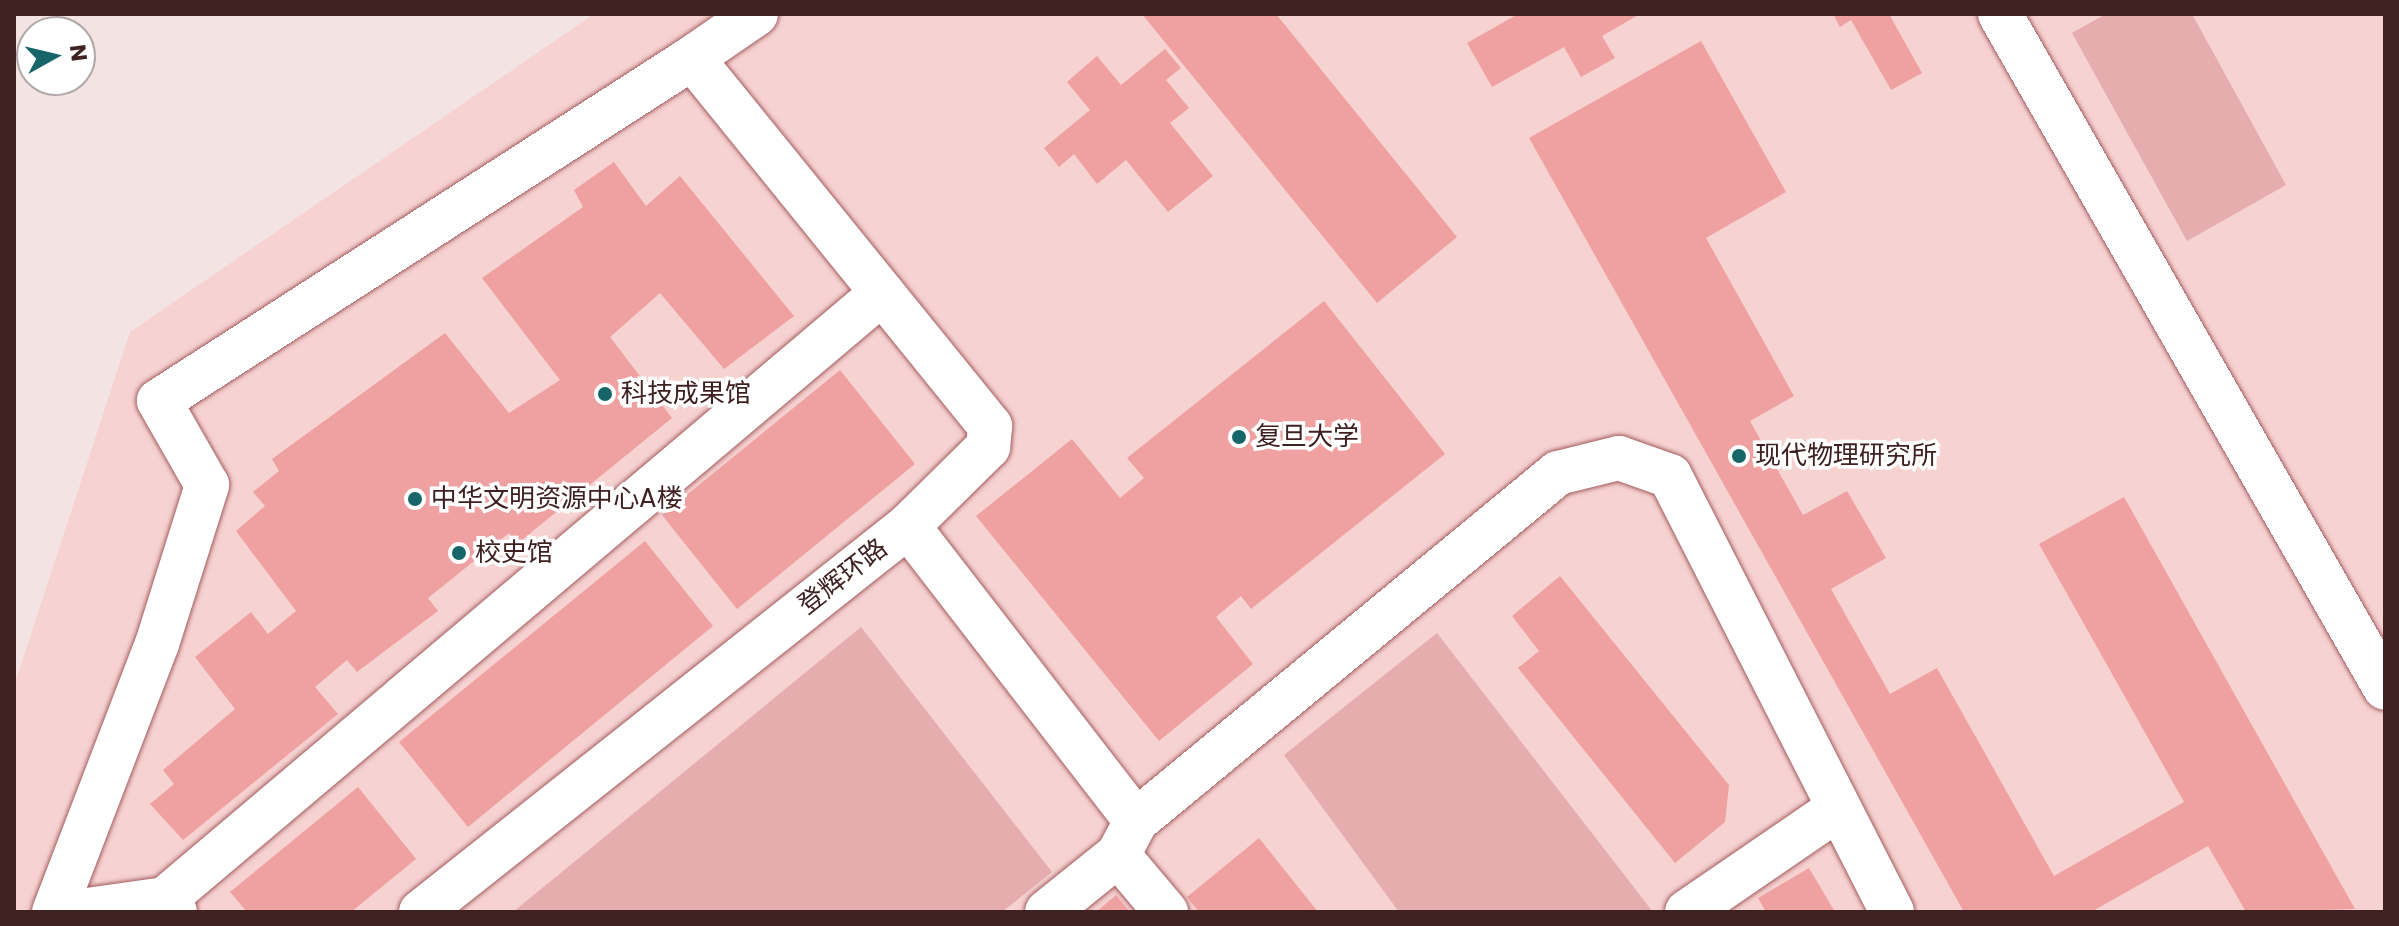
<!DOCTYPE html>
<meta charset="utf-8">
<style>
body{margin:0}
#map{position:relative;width:2399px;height:926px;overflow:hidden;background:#f4e3e3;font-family:Poppins,"Noto Sans SC",sans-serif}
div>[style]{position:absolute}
.built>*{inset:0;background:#f6d2d1}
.green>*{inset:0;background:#e5adad}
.building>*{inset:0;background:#efa1a1}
.roads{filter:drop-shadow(0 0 2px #a35c5e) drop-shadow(0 0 2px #a35c5e)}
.minor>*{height:44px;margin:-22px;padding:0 22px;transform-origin:22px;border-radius:22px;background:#fff}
.dots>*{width:22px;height:22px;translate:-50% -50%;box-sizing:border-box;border:4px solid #fff;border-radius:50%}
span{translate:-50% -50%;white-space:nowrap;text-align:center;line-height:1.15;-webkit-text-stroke:7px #fff;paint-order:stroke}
.poi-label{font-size:26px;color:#3f2122}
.left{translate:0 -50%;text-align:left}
.street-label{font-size:26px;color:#3f2122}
.frame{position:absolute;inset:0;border:16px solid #3f2122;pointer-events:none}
.north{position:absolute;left:16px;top:16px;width:80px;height:80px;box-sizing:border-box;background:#fff;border:2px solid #b2a6a7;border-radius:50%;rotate:82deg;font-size:22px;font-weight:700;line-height:32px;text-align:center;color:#3f2122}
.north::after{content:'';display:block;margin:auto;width:28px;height:36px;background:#166568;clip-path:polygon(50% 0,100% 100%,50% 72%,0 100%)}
</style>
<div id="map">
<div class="built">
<div style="clip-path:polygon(594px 14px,2385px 14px,2385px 912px,14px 912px,14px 686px,130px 332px)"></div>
</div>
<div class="green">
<div style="clip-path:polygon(2106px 14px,2192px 14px,2286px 185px,2187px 241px,2072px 33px)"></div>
<div style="clip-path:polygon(861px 627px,1052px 872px,1002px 912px,513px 912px)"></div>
<div style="clip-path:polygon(1437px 633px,1653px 912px,1399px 912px,1284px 755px)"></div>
</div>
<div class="building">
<div style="clip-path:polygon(1142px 14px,1276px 14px,1457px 237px,1377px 303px)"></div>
<div style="clip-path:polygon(1518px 14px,1640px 14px,1602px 36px,1615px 58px,1581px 77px,1564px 47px,1492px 87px,1467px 43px)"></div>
<div style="clip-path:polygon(1833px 14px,1889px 14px,1922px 73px,1891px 90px,1851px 20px,1840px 27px)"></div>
<div style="clip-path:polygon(1701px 41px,1786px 192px,1706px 238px,1794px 396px,1750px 421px,1803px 515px,1847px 491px,1886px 558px,1831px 589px,1890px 694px,1937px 668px,2054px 876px,2184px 802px,2039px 544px,2124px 497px,2355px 909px,2246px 912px,2208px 846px,2091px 912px,1964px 912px,1529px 138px)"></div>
<div style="clip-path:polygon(1165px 49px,1181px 68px,1166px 80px,1189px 108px,1170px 123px,1213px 176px,1168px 212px,1126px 160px,1097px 184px,1074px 154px,1059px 167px,1044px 148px,1090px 110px,1067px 82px,1097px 56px,1121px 85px)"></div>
<div style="clip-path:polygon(614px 162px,646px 206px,680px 176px,794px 316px,724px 369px,660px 293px,610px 337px,672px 418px,517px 544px,509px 533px,428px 598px,438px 611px,357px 672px,347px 660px,315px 687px,338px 714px,183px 840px,150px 804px,174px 784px,163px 770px,235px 709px,195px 657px,251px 612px,268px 634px,296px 611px,236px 531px,265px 506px,253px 492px,279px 471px,272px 459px,445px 333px,509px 413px,560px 380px,482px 278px,583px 207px,574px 190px)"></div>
<div style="clip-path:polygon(1324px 301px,1445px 454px,1251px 609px,1241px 596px,1216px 617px,1253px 664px,1159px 741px,976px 516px,1072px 439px,1120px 498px,1144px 478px,1127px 458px)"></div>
<div style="clip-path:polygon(840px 370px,915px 464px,737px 609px,662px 515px)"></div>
<div style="clip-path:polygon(645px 541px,713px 626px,468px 827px,399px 742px)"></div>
<div style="clip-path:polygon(1560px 576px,1729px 785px,1725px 822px,1675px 863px,1518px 668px,1539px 651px,1512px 616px)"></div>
<div style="clip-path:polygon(358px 787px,416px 859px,351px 912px,247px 912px,230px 892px)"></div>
<div style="clip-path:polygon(1259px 838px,1318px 912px,1199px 912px,1187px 897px)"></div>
<div style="clip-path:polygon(1809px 868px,1835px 912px,1766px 912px,1758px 898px)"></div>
<div style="clip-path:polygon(1116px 895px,1130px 912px,1096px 912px)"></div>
</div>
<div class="roads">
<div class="minor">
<div style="left:756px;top:14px;width:78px;rotate:145.5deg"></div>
<div style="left:692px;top:58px;width:474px;rotate:51deg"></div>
<div style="left:990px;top:426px;width:21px;rotate:95deg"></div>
<div style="left:988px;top:447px;width:112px;rotate:135.4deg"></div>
<div style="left:2000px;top:14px;width:776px;rotate:60.26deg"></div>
<div style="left:1118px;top:855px;width:75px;rotate:49.9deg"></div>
<div style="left:165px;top:899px;width:939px;rotate:-40.2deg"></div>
<div style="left:54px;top:912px;width:287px;rotate:-69deg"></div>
<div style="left:157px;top:644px;width:167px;rotate:-72.5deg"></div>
<div style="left:207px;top:485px;width:97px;rotate:-119.7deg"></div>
<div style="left:159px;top:401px;width:634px;rotate:-32.76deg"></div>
<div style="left:73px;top:912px;width:93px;rotate:-8deg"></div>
<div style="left:165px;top:899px;width:16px;rotate:52deg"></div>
<div style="left:421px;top:912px;width:621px;rotate:-38.4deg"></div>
<div style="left:908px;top:526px;width:373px;rotate:52.3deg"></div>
<div style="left:1047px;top:912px;width:91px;rotate:-38.8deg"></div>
<div style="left:1118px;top:855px;width:38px;rotate:-62deg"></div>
<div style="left:1136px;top:821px;width:547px;rotate:-39.51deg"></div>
<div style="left:1558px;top:473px;width:63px;rotate:-13.8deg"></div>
<div style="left:1619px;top:458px;width:54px;rotate:19.4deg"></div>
<div style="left:1670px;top:476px;width:489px;rotate:63deg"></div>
<div style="left:1687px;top:912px;width:181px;rotate:-34.4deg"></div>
</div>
</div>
<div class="dots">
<div style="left:605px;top:394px;background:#166568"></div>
<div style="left:1239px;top:437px;background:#166568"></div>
<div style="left:1739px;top:456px;background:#166568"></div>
<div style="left:415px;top:499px;background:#166568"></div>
<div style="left:459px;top:553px;background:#166568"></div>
</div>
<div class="poi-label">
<span class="left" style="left:621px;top:394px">科技成果馆</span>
<span class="left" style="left:1255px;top:437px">复旦大学</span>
<span class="left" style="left:1755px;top:456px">现代物理研究所</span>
<span class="left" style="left:431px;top:499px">中华文明资源中心A楼</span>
<span class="left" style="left:475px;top:553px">校史馆</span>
</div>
<div class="street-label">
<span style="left:843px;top:577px;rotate:-38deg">登辉环路</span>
</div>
<div class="frame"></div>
<div class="north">N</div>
</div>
